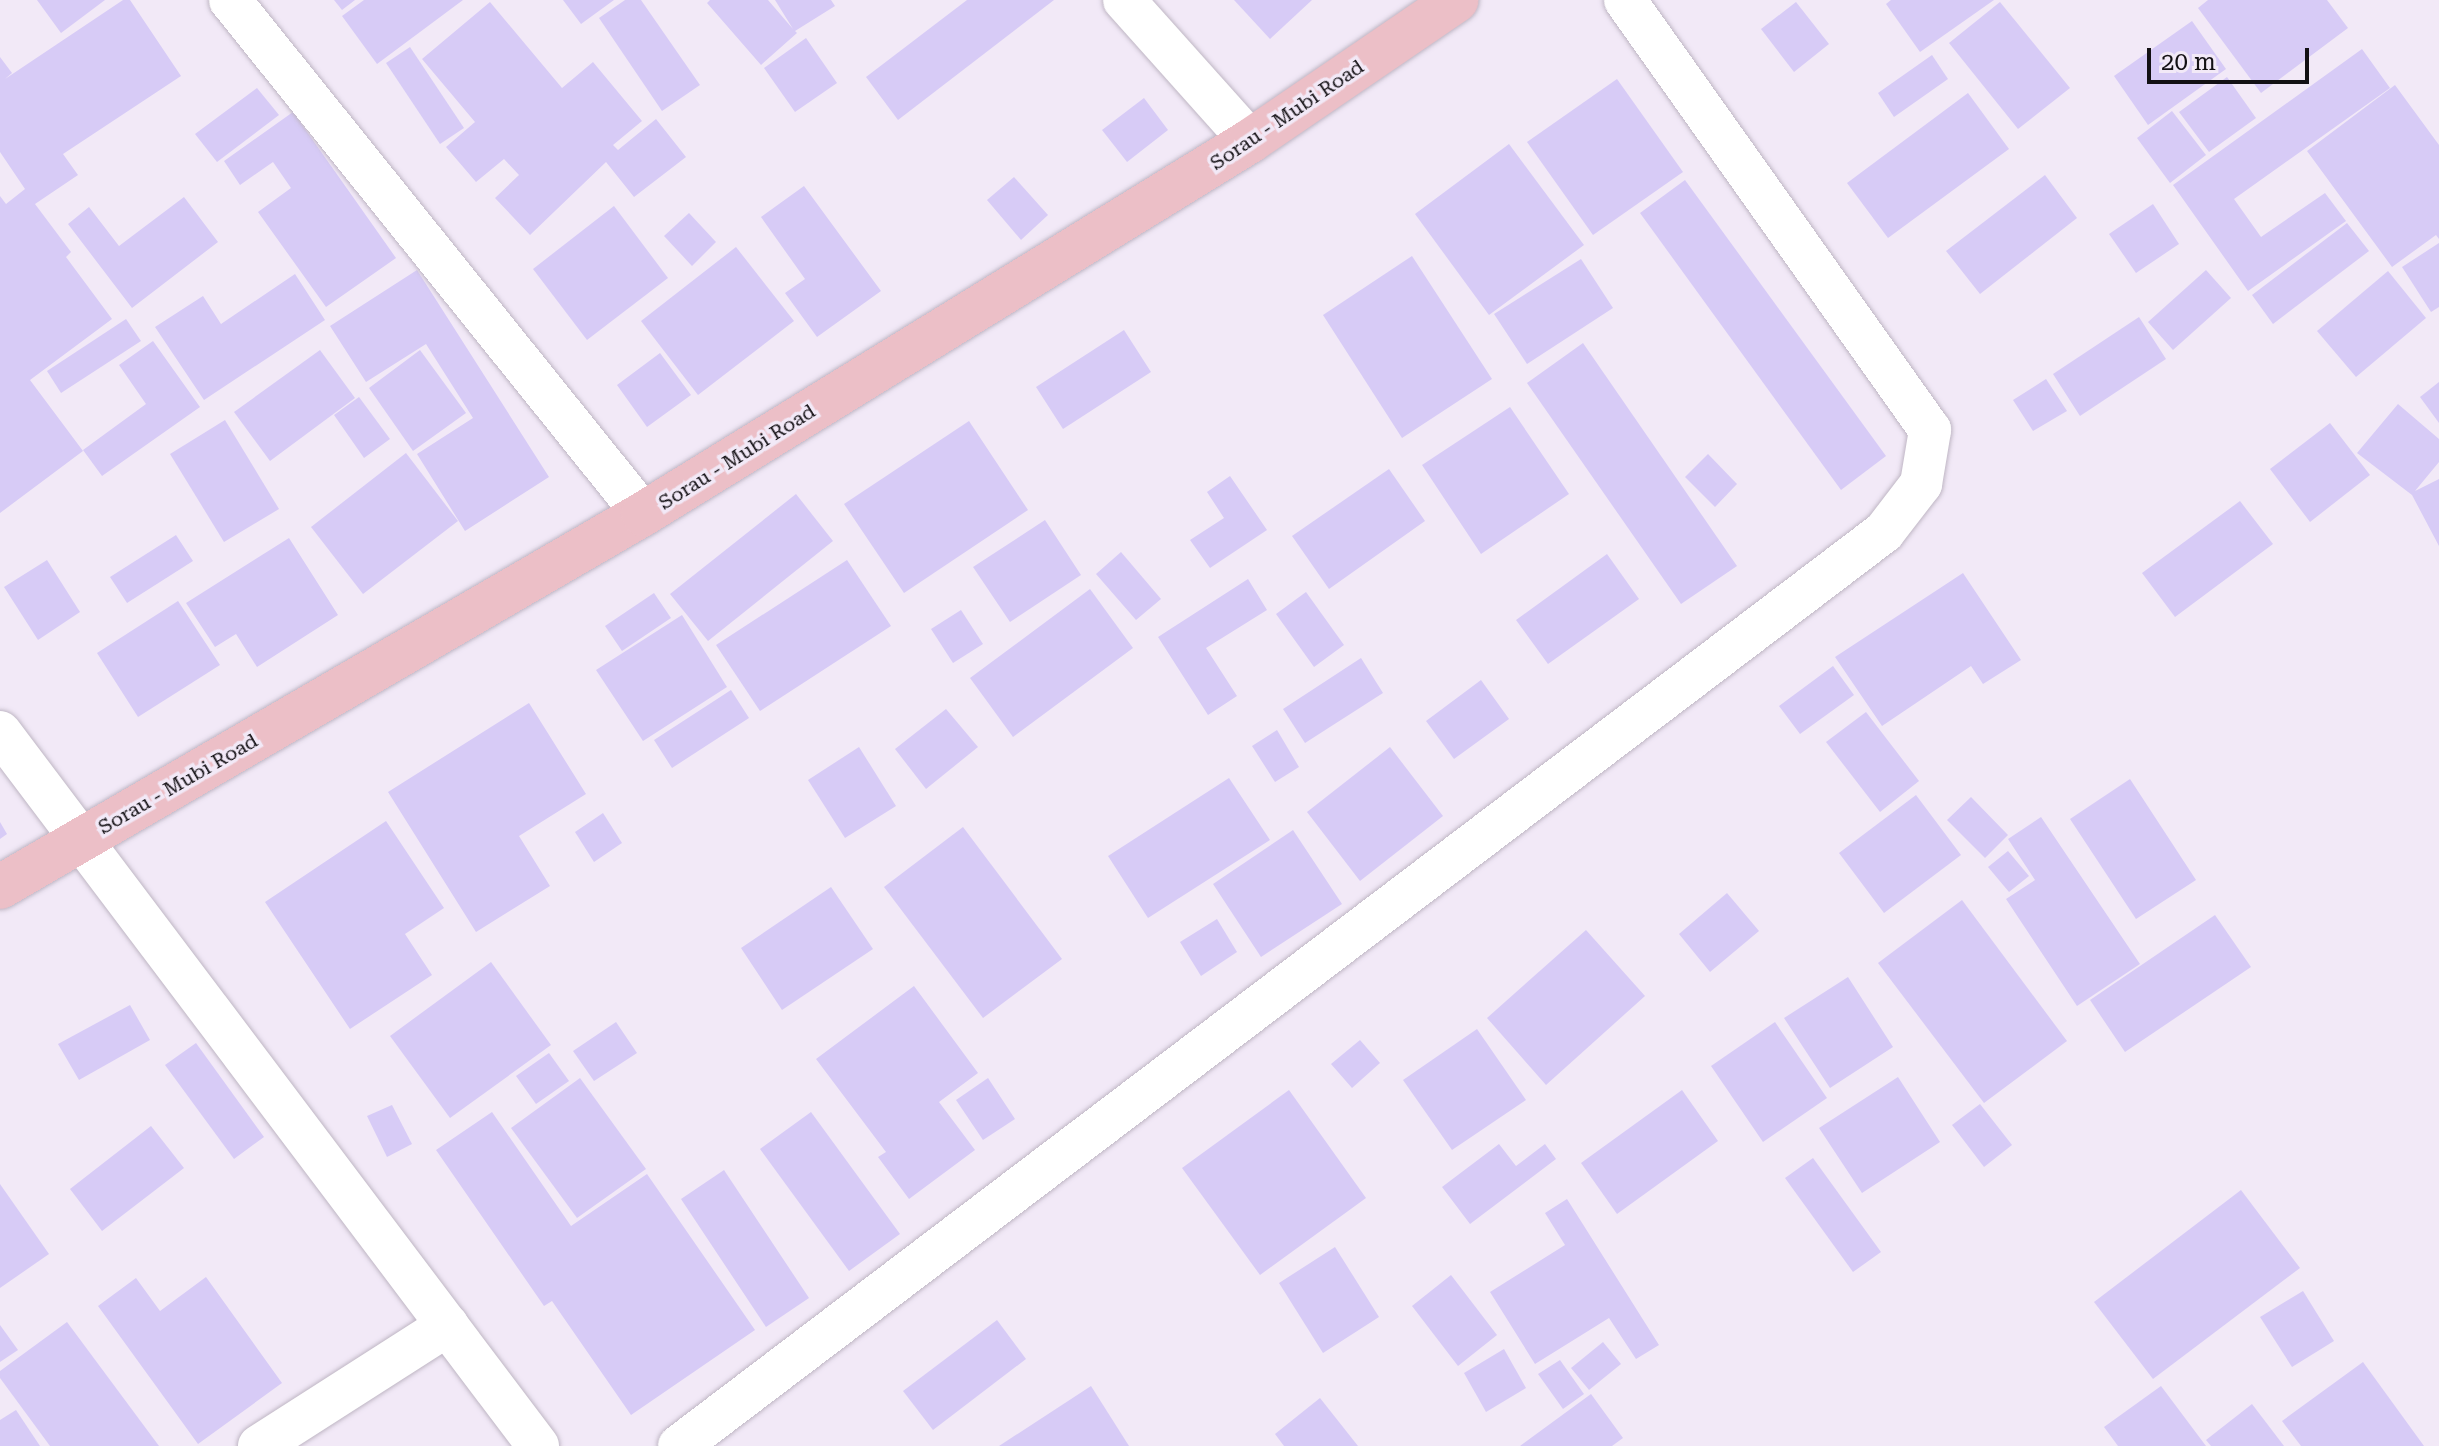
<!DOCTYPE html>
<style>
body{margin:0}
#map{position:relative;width:2439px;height:1446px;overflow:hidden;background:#f2e9f7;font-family:"Roboto Serif",serif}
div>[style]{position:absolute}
.building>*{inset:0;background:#d7cbf6}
.roads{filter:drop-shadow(0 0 2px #bfb6c4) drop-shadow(0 0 2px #bfb6c4)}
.street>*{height:42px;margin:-21px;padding:0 21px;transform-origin:21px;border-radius:21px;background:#fff}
.primary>*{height:44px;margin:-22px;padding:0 22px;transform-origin:22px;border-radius:22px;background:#ecbfc7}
span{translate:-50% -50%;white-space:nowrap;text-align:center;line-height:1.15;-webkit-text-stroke:7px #f2e9f7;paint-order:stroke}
.street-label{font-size:20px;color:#131014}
.scale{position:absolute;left:2147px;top:48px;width:162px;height:36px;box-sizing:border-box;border:4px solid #131014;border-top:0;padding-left:10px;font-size:24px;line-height:28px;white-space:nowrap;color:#131014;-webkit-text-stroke:6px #f2e9f7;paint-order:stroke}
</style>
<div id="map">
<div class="building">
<div style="clip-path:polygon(37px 0,105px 0,61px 33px)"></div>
<div style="clip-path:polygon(123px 0,130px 0,181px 76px,63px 154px,78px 175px,35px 204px,71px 252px,66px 257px,112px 319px,30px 380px,83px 451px,0 513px,0 196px,6px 204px,25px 189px,0 152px,0 57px,12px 73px,5px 79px)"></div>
<div style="clip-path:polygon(334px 0,355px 0,342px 10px)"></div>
<div style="clip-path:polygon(364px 0,463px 0,377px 64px,342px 16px)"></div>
<div style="clip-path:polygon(563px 0,614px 0,581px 24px)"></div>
<div style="clip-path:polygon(625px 0,641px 0,700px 85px,662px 111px,599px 18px)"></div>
<div style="clip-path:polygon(710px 0,768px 0,793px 29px,775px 0,831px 0,835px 6px,795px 31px,797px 33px,761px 65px,707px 3px)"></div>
<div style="clip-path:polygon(967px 0,1054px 0,898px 120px,866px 77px)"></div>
<div style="clip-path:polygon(1234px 0,1312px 0,1270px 39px)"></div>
<div style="clip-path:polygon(1891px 0,1994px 0,1920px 52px,1886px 4px)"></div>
<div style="clip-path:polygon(2208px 0,2327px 0,2348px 28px,2261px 93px,2198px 8px)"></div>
<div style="clip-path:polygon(490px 2px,562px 88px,593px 62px,642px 121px,613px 145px,618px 150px,656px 119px,686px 157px,634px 197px,606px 162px,530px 235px,495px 198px,519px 175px,504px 159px,476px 182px,446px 147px,475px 122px,422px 59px)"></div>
<div style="clip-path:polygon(1796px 2px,1829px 44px,1794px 72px,1761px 29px)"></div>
<div style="clip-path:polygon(2000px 2px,2070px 88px,2018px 129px,1949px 43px)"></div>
<div style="clip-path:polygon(2192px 21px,2226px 69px,2148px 125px,2114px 76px)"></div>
<div style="clip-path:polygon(806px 38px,837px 83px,795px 112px,764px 68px)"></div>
<div style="clip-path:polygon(410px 47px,464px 128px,440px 144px,386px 63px)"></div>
<div style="clip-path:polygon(2362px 49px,2390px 88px,2234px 199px,2261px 237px,2325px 193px,2346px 221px,2248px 291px,2173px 185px)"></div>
<div style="clip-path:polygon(1932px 55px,1948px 79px,1894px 117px,1878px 93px)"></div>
<div style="clip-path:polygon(2227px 77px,2256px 118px,2209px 152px,2179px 112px)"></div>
<div style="clip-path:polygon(1617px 79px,1683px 172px,1593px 235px,1527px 142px)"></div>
<div style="clip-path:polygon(2395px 85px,2439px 145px,2439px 239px,2436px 235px,2392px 267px,2307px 151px)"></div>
<div style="clip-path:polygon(257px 88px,279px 115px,217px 162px,195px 134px)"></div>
<div style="clip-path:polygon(1968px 93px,2009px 149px,1888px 238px,1847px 183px)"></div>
<div style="clip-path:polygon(1144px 98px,1168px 130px,1127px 162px,1102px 130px)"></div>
<div style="clip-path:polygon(2172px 111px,2206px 155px,2170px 183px,2137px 138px)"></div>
<div style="clip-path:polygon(293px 112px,396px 258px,326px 307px,258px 212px,291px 188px,273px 162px,240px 185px,224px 161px)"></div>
<div style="clip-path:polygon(1509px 144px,1584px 245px,1489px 315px,1415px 214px)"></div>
<div style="clip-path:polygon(2045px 175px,2077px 218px,1980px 294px,1946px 251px)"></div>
<div style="clip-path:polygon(1014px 177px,1048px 215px,1021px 240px,987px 200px)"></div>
<div style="clip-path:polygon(1685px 180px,1886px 456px,1841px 490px,1640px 213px)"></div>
<div style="clip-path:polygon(804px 186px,881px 291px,817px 337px,785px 293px,805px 279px,761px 217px)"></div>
<div style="clip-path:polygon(184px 197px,218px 242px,132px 308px,68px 224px,89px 207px,119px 246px)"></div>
<div style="clip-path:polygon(2153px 204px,2179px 244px,2136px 273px,2109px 234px)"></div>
<div style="clip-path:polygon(614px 206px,668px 278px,587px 340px,533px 269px)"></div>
<div style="clip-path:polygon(689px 213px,716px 242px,692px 266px,664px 236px)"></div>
<div style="clip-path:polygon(2347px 223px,2369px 251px,2273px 324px,2252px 295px)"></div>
<div style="clip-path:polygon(2439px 243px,2439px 307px,2431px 312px,2402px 267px)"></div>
<div style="clip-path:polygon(736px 247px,794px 321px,698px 395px,641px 321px)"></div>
<div style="clip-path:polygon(1412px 256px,1492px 379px,1402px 438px,1323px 315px)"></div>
<div style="clip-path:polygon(1581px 259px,1613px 308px,1527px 364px,1494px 314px)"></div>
<div style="clip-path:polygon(417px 270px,549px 477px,465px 531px,417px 454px,473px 418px,426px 344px,366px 382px,330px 326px)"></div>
<div style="clip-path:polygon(2206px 270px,2231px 298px,2173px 350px,2148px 322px)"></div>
<div style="clip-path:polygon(2388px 271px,2426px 318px,2356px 377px,2317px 331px)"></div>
<div style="clip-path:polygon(295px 274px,325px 320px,204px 400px,155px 327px,203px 296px,221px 324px)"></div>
<div style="clip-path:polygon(2139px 317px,2166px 359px,2080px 416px,2053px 374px)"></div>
<div style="clip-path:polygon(126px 319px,141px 341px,61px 393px,47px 371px)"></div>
<div style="clip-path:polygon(1124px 330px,1151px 372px,1063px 429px,1036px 387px)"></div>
<div style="clip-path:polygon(153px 341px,200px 407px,102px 476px,83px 450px,146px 404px,119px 365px)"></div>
<div style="clip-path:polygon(1583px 343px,1737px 566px,1681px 604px,1527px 383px)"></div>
<div style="clip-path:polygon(320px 350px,355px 398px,270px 461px,234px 412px)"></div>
<div style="clip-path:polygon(420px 350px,466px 413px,413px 451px,369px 388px)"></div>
<div style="clip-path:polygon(660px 353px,691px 395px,647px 427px,617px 385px)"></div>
<div style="clip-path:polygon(2046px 379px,2067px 411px,2033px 431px,2013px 400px)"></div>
<div style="clip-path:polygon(2439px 382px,2439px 423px,2420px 397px)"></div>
<div style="clip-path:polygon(359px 397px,390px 439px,364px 458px,334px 415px)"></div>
<div style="clip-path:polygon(2398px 404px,2439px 439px,2439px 462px,2415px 491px,2439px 479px,2439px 546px,2412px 495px,2357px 453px)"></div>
<div style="clip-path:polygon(1510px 407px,1569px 494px,1481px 554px,1422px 465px)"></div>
<div style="clip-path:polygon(225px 420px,279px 509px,224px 542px,170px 454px)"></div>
<div style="clip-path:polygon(969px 421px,1028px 510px,904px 593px,844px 504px)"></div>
<div style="clip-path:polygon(2330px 423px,2370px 475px,2310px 522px,2270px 469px)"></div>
<div style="clip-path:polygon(406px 453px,458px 521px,363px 594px,311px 527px)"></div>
<div style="clip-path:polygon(1708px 454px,1737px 484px,1715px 507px,1685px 477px)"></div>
<div style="clip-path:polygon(1389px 469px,1425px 521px,1329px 589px,1292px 536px)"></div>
<div style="clip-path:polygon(1230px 476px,1267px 530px,1210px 568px,1190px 540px,1224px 518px,1207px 492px)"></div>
<div style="clip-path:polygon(796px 494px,833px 541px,708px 641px,670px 594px)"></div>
<div style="clip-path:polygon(2240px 501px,2273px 544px,2175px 617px,2142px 573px)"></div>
<div style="clip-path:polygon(1045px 520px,1081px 575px,1010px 622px,973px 567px)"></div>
<div style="clip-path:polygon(176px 535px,193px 561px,127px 603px,110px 577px)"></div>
<div style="clip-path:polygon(289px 538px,338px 615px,257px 667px,236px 634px,215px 647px,186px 603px)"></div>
<div style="clip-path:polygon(1121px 552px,1161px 599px,1136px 620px,1096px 574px)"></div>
<div style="clip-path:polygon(1607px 554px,1639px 599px,1548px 664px,1516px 620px)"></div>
<div style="clip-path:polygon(47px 560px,80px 612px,38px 640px,4px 587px)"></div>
<div style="clip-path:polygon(847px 560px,891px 626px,760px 711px,716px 645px)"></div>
<div style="clip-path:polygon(1963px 573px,2021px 660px,1983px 684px,1971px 666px,1882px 726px,1835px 657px)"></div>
<div style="clip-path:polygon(1248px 579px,1267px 610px,1206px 648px,1237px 696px,1208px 715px,1158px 637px)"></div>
<div style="clip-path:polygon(1090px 589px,1133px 648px,1013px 737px,970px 678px)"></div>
<div style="clip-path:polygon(1306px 592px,1344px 645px,1314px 667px,1276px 614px)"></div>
<div style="clip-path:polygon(654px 593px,671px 618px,622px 651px,605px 626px)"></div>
<div style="clip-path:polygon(178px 601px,220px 665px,138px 717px,97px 653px)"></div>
<div style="clip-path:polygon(961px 610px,983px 644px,953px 663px,931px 629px)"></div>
<div style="clip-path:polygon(682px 615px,727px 687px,643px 741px,596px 670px)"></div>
<div style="clip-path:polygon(1361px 658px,1383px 693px,1305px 743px,1283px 709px)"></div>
<div style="clip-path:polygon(1833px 666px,1854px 695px,1800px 734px,1779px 706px)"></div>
<div style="clip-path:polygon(1481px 680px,1509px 719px,1454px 759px,1426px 721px)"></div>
<div style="clip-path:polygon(731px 690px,749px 718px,672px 768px,654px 740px)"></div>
<div style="clip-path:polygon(529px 703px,586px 794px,519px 836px,550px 886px,476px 932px,388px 792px)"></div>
<div style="clip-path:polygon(946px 709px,978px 747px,926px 789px,895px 749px)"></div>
<div style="clip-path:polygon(1866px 712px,1919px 781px,1880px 812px,1826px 742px)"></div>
<div style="clip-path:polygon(1277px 730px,1299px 767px,1275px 782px,1252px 746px)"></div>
<div style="clip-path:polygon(859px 747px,896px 806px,845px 838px,808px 780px)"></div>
<div style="clip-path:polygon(1390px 747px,1443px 816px,1360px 881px,1307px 812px)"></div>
<div style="clip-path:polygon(1229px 778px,1270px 840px,1148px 918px,1108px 856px)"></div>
<div style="clip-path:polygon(2130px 779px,2196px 880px,2136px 919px,2070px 819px)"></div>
<div style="clip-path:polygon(1916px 795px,1961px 855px,1884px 913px,1839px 853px)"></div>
<div style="clip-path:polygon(1971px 797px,2008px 835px,1985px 858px,1947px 820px)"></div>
<div style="clip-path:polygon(603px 813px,622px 843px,594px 862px,575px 832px)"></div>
<div style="clip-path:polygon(2041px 817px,2140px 964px,2077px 1006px,2006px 899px,2035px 880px,2008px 839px)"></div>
<div style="clip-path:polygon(386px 821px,444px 908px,405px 934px,432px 975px,350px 1029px,265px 902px)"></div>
<div style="clip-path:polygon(0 822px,7px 834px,0 839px)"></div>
<div style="clip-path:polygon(963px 827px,1062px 959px,983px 1018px,884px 887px)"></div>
<div style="clip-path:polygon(1293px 830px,1342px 904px,1261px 957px,1213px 884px)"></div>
<div style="clip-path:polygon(2008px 851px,2029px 876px,2009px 892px,1988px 867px)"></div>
<div style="clip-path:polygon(831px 887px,873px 949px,782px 1010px,741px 948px)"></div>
<div style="clip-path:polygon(1727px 893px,1759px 931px,1710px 972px,1679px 934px)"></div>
<div style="clip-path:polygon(1962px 900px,2067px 1041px,1984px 1103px,1878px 963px)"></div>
<div style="clip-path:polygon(2215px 915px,2251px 967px,2125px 1052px,2090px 1000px)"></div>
<div style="clip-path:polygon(1217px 919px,1237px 952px,1201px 976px,1180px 942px)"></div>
<div style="clip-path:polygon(1586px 930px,1645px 996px,1546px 1085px,1487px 1018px)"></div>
<div style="clip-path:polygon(491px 962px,551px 1045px,450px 1118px,390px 1036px)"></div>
<div style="clip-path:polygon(1848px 977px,1893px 1047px,1830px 1088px,1784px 1018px)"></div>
<div style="clip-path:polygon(914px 986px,978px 1073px,939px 1102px,975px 1150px,909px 1199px,878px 1157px,886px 1152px,816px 1059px)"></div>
<div style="clip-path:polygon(130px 1005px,150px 1040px,79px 1080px,58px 1044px)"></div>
<div style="clip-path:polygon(616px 1022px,637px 1053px,594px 1081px,573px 1051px)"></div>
<div style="clip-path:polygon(1775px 1022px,1827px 1098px,1763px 1142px,1711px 1066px)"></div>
<div style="clip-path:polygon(1477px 1029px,1526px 1100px,1452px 1150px,1403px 1080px)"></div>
<div style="clip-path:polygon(1360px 1040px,1380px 1063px,1352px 1088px,1331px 1064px)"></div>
<div style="clip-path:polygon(196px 1043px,264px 1137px,234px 1159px,165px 1065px)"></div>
<div style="clip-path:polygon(549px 1053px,569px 1081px,536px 1104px,516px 1076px)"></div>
<div style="clip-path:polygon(1898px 1077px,1940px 1142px,1862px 1193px,1819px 1128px)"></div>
<div style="clip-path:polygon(580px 1078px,646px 1169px,577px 1218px,511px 1128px)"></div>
<div style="clip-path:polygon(988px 1078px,1015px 1119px,983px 1140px,956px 1100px)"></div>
<div style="clip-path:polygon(1289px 1090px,1366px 1198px,1260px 1275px,1182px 1168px)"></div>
<div style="clip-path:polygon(1682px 1090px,1718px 1141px,1617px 1214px,1581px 1163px)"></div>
<div style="clip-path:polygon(1980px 1104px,2012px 1145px,1984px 1167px,1952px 1125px)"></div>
<div style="clip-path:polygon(392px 1105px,412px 1144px,387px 1157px,367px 1116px)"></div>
<div style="clip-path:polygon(492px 1112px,571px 1226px,647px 1174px,755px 1330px,631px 1415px,552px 1301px,544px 1306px,436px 1150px)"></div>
<div style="clip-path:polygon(811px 1112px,900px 1234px,849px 1271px,760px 1149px)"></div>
<div style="clip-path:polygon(151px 1126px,184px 1168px,102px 1231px,70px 1189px)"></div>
<div style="clip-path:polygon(1499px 1144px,1516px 1166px,1545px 1144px,1556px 1159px,1470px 1224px,1442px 1187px)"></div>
<div style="clip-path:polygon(1813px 1158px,1881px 1252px,1853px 1272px,1785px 1178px)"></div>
<div style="clip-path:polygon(724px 1170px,809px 1298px,766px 1327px,681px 1199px)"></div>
<div style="clip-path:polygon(0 1184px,49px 1254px,0 1288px)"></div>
<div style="clip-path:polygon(2241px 1190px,2300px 1268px,2153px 1379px,2094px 1302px)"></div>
<div style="clip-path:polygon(1567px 1199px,1659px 1345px,1636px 1359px,1609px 1318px,1535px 1364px,1490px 1292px,1565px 1245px,1545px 1213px)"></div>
<div style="clip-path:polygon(1335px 1247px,1379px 1317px,1323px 1353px,1279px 1283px)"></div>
<div style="clip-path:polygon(1451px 1275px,1497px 1335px,1458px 1366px,1412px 1306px)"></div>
<div style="clip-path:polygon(206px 1277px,282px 1383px,198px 1444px,98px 1306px,136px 1278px,160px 1311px)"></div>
<div style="clip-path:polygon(2303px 1291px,2334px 1341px,2292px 1367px,2260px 1317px)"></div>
<div style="clip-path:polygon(997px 1320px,1026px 1359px,933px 1430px,903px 1391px)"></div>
<div style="clip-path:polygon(67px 1322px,159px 1446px,50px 1446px,0 1378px,0 1371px)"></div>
<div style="clip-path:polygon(0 1325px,18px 1350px,0 1362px)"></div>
<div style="clip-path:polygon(1603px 1342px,1621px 1364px,1589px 1390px,1571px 1368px)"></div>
<div style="clip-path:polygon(1504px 1349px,1526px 1388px,1486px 1412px,1464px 1373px)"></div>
<div style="clip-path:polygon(1560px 1360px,1584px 1394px,1563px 1409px,1538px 1374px)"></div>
<div style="clip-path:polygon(2363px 1362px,2424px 1446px,2301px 1446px,2282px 1421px)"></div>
<div style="clip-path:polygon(1091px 1386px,1129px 1446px,999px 1446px)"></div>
<div style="clip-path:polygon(2161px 1386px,2206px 1446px,2118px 1446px,2104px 1427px)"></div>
<div style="clip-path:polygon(1591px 1394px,1623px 1438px,1612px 1446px,1520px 1446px)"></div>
<div style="clip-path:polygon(1320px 1398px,1358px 1446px,1284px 1446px,1275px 1434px)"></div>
<div style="clip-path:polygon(2252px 1404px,2284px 1446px,2211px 1446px,2206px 1440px)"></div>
<div style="clip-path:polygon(16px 1410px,40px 1446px,0 1446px,0 1420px)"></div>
</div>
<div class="roads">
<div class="street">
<div style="left:230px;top:0;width:659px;rotate:51.22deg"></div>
<div style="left:1124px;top:0;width:189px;rotate:48.2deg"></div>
<div style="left:0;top:732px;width:894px;rotate:53deg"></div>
<div style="left:259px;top:1446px;width:224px;rotate:-32.6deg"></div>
<div style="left:679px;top:1446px;width:1512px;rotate:-37.18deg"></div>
<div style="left:1884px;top:532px;width:61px;rotate:-52.4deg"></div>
<div style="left:1921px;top:484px;width:55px;rotate:-80.5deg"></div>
<div style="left:1930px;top:430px;width:527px;rotate:-125.35deg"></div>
</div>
<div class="primary">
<div style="left:0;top:887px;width:743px;rotate:-30.12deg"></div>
<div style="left:643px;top:514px;width:712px;rotate:-31.57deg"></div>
<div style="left:1250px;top:141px;width:250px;rotate:-34.3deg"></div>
</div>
</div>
<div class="street-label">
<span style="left:1287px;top:115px;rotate:-34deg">Sorau - Mubi Road</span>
<span style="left:737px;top:457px;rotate:-32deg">Sorau - Mubi Road</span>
<span style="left:178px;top:784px;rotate:-30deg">Sorau - Mubi Road</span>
</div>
<div class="scale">20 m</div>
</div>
